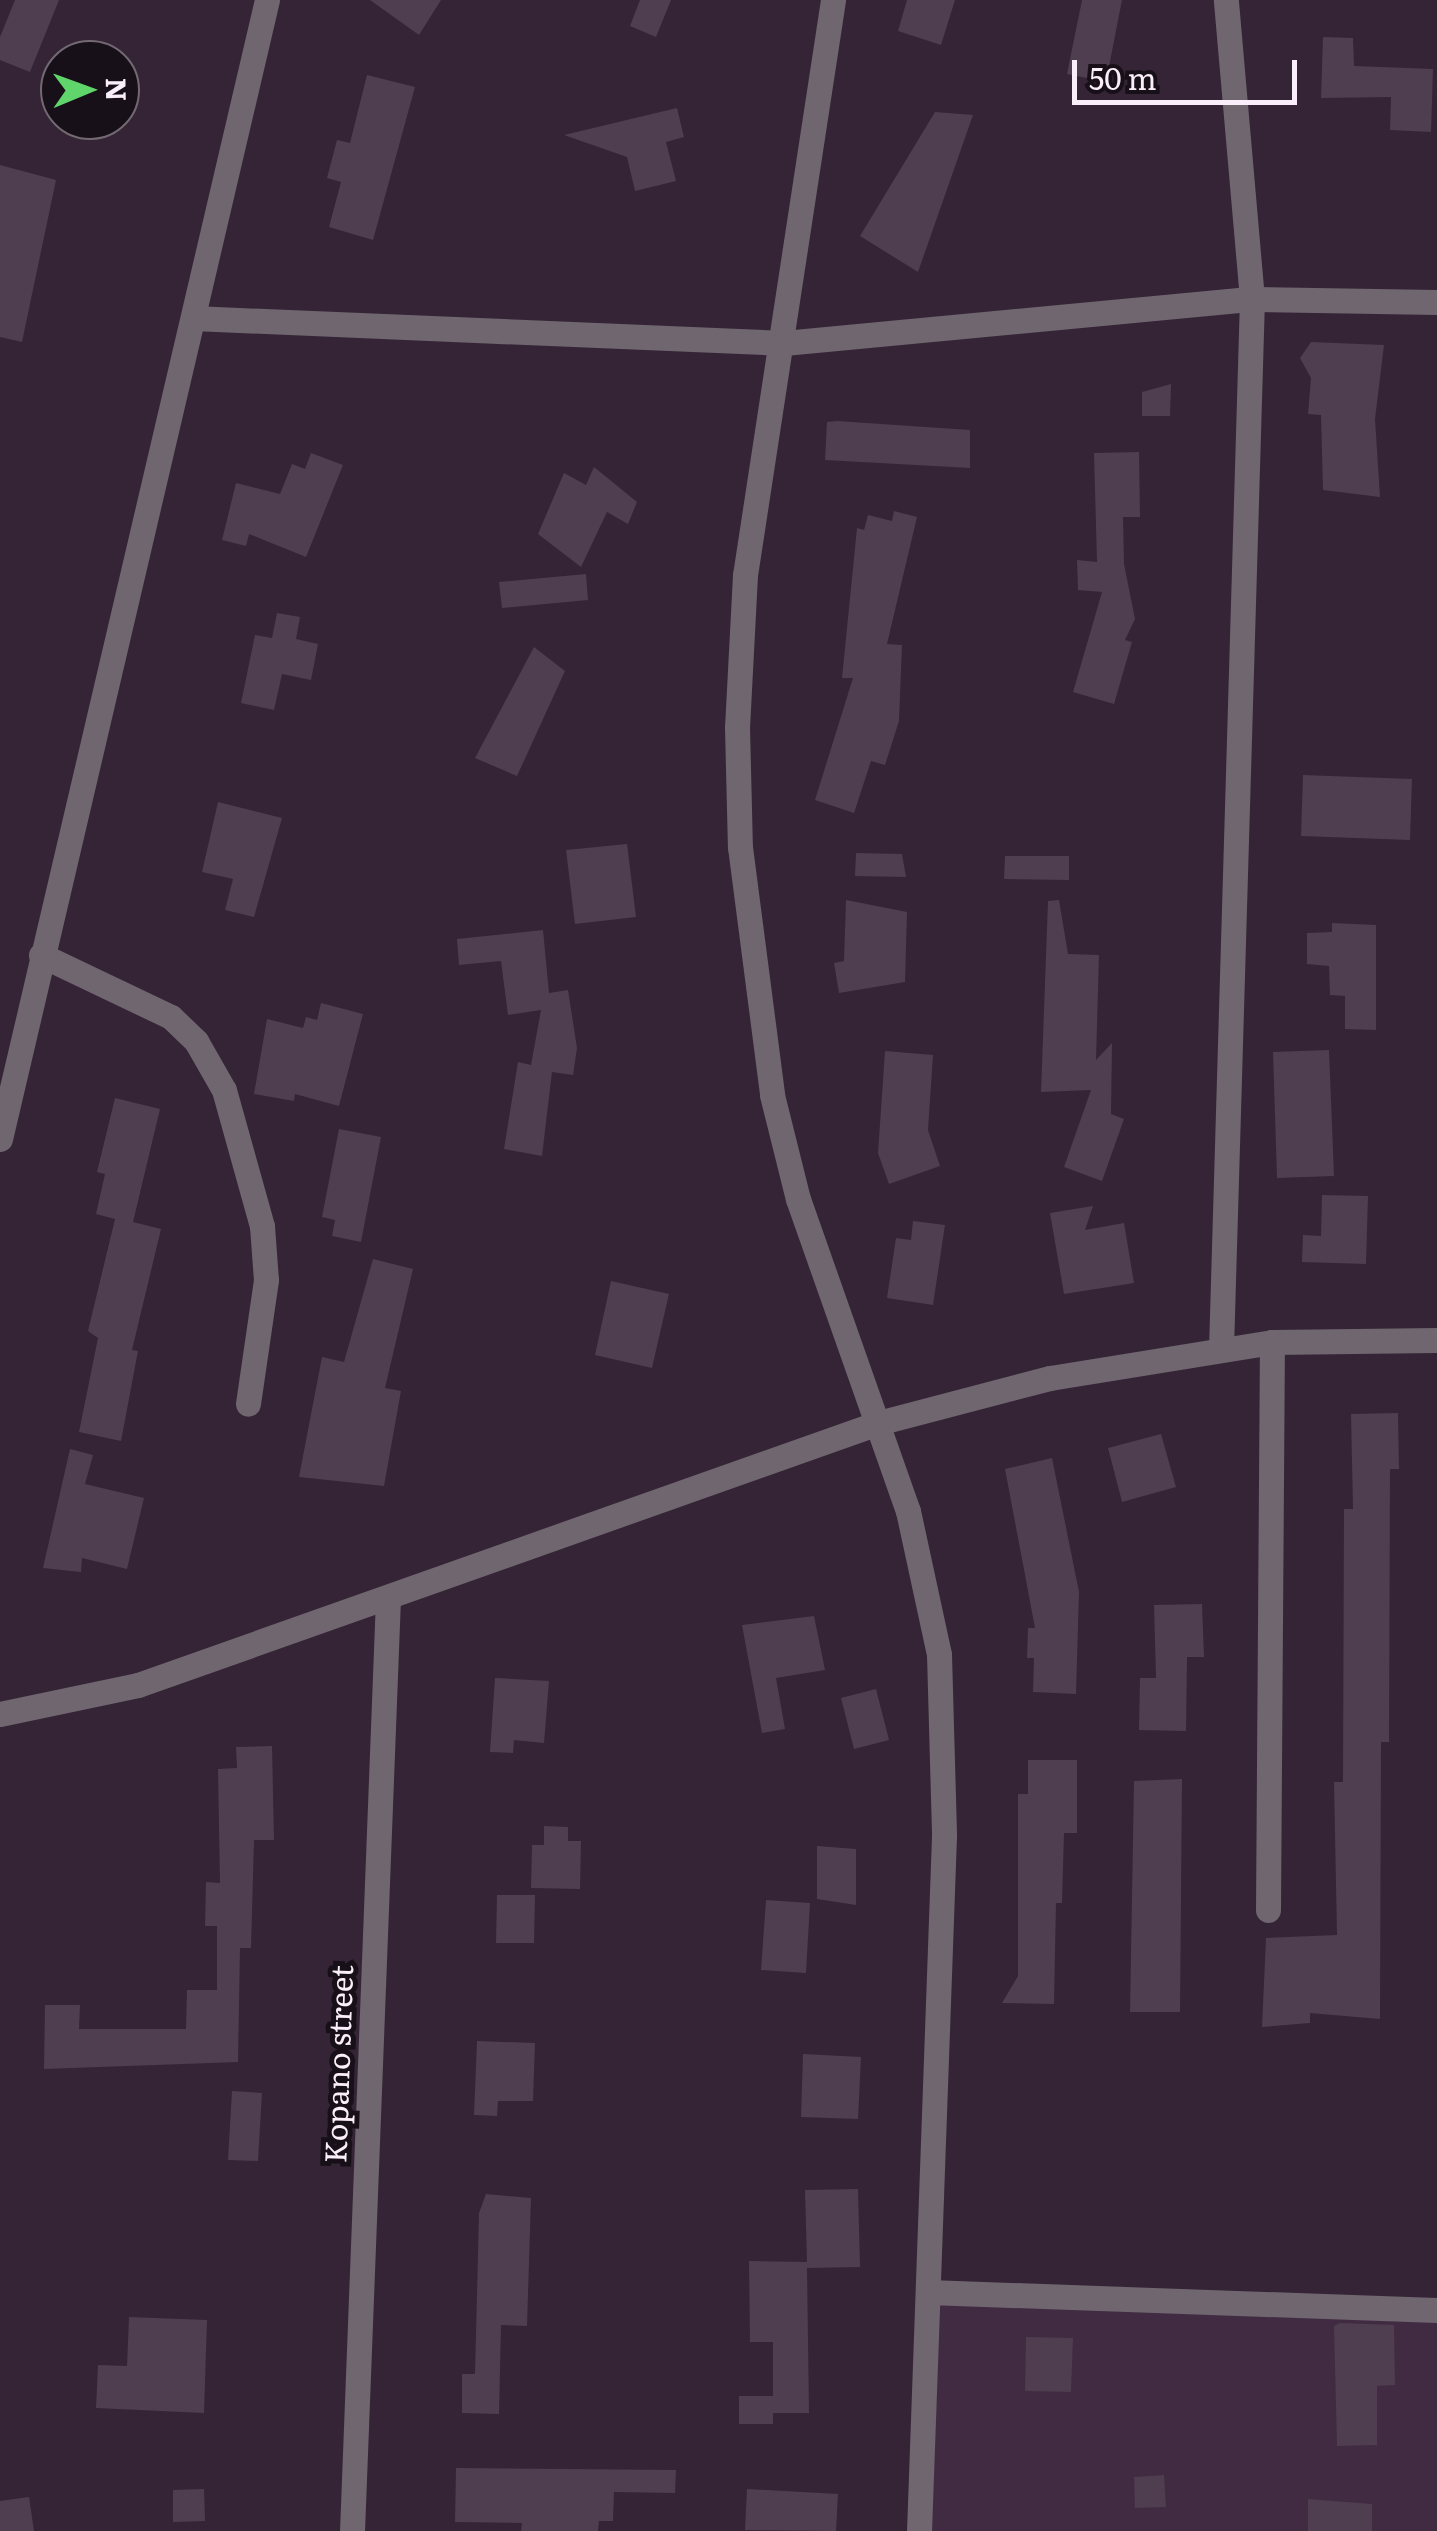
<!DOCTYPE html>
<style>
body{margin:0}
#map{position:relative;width:1437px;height:2531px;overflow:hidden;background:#352436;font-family:Literata,serif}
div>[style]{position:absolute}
.built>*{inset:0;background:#412b42}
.building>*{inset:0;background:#4f3d50}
.minor>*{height:25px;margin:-12.5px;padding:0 12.5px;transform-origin:12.5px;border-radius:12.5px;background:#6f666f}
span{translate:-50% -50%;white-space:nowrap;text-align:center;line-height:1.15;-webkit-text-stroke:10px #181018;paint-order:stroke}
.street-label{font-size:30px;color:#faeefa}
.north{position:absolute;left:40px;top:40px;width:100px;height:100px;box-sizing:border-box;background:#181018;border:2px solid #726972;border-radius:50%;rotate:89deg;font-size:28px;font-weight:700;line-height:40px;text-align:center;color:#faeefa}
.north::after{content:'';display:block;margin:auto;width:35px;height:45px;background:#60d56b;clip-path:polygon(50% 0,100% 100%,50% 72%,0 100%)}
.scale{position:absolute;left:1072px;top:60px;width:225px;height:45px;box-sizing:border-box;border:5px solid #faeefa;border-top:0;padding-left:12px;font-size:30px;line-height:35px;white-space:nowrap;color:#faeefa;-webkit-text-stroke:8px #181018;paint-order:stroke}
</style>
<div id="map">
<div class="built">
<div style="clip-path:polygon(928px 2292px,1437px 2316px,1437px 2531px,919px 2531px)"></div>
</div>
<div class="building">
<div style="clip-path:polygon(15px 0,59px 0,30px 72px,0 60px,0 37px)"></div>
<div style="clip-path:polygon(370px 0,441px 0,419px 35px)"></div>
<div style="clip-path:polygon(640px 0,671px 0,656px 37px,630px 26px)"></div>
<div style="clip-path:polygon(907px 0,955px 0,941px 45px,898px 31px)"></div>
<div style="clip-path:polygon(1082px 0,1122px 0,1106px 82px,1067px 74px)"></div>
<div style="clip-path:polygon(1323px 37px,1353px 38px,1354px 66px,1433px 69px,1431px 132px,1390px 130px,1391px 97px,1321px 98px)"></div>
<div style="clip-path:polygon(367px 75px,415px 87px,373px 240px,329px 227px,341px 182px,327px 178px,337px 140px,350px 143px)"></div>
<div style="clip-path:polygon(677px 108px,684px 137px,666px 142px,676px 181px,635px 191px,627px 157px,564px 135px)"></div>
<div style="clip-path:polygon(935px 112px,973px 115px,918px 272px,860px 236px)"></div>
<div style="clip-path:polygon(0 165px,56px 180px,22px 342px,0 337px)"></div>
<div style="clip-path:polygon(1311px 342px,1384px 345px,1375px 419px,1380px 497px,1323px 490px,1321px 415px,1308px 414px,1311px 378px,1300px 358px)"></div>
<div style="clip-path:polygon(1171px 384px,1170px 416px,1142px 416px,1142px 392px)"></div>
<div style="clip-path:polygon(837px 421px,970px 430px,970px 468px,825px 460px,827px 422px)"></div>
<div style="clip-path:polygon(1139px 452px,1140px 517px,1123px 517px,1124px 564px,1135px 619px,1125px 640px,1132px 642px,1114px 704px,1073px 692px,1102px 592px,1078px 590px,1077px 560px,1097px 562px,1094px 453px)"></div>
<div style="clip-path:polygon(311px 453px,343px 465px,306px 557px,249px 534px,246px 546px,222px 540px,236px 483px,280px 494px,292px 464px,305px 469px)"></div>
<div style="clip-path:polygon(594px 467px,637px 502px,628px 524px,607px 512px,581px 567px,538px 534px,564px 473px,586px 485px)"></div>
<div style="clip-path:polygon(894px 511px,917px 517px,887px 644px,902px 645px,899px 721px,885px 765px,871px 761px,854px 813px,815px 800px,853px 678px,842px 678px,857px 528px,864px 530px,868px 515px,892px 521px)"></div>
<div style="clip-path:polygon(586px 574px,588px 600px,502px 608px,499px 582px)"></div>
<div style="clip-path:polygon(277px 613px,300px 617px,296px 639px,318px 644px,311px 680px,282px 674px,274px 710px,241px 703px,255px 635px,272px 638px)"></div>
<div style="clip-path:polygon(534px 647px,565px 671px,517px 776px,475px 758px)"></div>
<div style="clip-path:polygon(1303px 775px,1412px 779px,1410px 840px,1301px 836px)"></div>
<div style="clip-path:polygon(218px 802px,282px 818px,254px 917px,225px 910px,233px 879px,202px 872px)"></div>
<div style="clip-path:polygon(627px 844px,636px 917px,575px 924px,566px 850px)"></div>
<div style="clip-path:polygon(856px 853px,902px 854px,906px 877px,855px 876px)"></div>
<div style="clip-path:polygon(1005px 856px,1069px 856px,1069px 880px,1004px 879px)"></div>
<div style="clip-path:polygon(846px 900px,907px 912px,905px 982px,839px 993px,834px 963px,844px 961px)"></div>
<div style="clip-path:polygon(1059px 900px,1068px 954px,1099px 955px,1096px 1060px,1112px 1043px,1111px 1114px,1124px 1119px,1102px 1181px,1064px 1167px,1091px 1090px,1041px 1092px,1048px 901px)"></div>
<div style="clip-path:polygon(1332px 923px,1376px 925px,1376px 1030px,1345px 1029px,1345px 996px,1330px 995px,1329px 966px,1307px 964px,1307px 933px,1332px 932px)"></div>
<div style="clip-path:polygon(543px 930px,549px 993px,568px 990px,577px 1048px,573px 1075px,552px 1072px,542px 1156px,504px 1149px,518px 1062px,531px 1065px,541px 1010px,508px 1015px,501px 961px,459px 965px,457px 939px)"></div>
<div style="clip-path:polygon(321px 1003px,363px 1014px,339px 1106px,295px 1094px,294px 1101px,254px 1094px,267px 1019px,303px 1028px,306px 1017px,317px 1020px)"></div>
<div style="clip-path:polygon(1329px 1050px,1334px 1176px,1277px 1178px,1273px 1052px)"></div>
<div style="clip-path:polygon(885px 1051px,933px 1055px,928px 1130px,940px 1166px,889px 1184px,878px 1153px)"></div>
<div style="clip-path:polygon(115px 1098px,160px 1109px,133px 1222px,161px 1229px,132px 1350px,138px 1351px,121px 1441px,79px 1432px,98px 1338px,88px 1331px,115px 1219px,96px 1214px,105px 1174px,97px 1172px)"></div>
<div style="clip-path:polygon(339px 1129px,381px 1137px,361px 1242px,332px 1236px,335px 1220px,322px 1217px)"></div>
<div style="clip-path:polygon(1322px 1195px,1368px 1196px,1366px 1264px,1302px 1262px,1303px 1235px,1321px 1236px)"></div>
<div style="clip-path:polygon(1093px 1206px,1085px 1230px,1124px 1223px,1134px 1283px,1064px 1294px,1050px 1213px)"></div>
<div style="clip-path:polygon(913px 1221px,945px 1225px,933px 1305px,887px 1298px,896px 1238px,911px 1240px)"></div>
<div style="clip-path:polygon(373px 1259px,413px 1269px,385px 1388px,401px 1391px,384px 1486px,299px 1477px,322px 1357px,344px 1362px)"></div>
<div style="clip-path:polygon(611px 1281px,669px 1294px,652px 1368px,595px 1355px)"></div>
<div style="clip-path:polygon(1398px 1413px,1399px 1469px,1390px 1469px,1389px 1742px,1381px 1742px,1380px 2019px,1310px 2013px,1310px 2023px,1262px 2027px,1266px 1938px,1337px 1935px,1334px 1782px,1343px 1782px,1344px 1509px,1353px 1509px,1351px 1414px)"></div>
<div style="clip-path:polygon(1161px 1434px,1176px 1487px,1122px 1502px,1108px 1448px)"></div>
<div style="clip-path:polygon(70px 1449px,93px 1455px,85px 1484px,144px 1498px,127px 1569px,82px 1558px,81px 1572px,43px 1568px)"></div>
<div style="clip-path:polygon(1052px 1458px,1079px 1592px,1076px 1694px,1033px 1692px,1034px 1658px,1027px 1658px,1028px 1628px,1035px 1628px,1005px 1469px)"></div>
<div style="clip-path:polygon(1202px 1604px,1204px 1657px,1187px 1657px,1186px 1731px,1139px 1730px,1140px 1678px,1156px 1678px,1154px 1605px)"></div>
<div style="clip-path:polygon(814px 1616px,825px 1670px,776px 1678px,785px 1729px,762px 1733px,742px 1625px)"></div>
<div style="clip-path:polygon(495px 1678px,549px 1681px,544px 1743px,514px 1740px,513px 1753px,490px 1752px)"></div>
<div style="clip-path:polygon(876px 1689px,889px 1740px,854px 1749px,841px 1698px)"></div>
<div style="clip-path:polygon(272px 1746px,274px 1840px,254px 1840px,251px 1948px,240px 1948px,238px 2062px,44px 2069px,45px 2005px,80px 2005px,79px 2029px,186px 2029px,187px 1990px,217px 1990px,217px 1926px,205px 1926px,206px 1882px,220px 1883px,218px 1769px,237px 1768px,236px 1747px)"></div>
<div style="clip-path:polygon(1028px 1760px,1077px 1760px,1077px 1833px,1064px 1833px,1062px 1903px,1056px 1903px,1054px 2004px,1002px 2003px,1018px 1976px,1018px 1794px,1028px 1794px)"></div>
<div style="clip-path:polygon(1182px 1779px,1180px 2012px,1130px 2012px,1134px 1781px)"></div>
<div style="clip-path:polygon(544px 1826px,568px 1827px,568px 1841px,581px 1841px,580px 1889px,531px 1888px,532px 1845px,544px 1845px)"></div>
<div style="clip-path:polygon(817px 1846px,856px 1849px,856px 1905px,817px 1899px)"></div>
<div style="clip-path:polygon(497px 1895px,535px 1895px,534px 1943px,496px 1943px)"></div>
<div style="clip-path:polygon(766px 1900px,810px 1903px,806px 1973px,761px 1970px)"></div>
<div style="clip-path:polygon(477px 2041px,535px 2043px,533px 2101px,498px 2101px,497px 2116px,474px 2115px)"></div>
<div style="clip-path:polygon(803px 2054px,861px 2057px,858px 2119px,801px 2117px)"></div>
<div style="clip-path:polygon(232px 2091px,262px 2093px,258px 2161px,228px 2160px)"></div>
<div style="clip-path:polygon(858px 2189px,860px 2267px,807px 2268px,809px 2413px,773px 2413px,773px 2342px,750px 2342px,749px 2261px,807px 2262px,805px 2190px)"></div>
<div style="clip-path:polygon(486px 2194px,531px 2198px,527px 2326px,501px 2325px,499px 2414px,462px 2413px,462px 2374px,475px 2374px,479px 2213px)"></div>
<div style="clip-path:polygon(129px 2317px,207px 2320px,204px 2413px,96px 2408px,98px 2365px,127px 2366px)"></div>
<div style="clip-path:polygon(1340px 2323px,1394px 2325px,1395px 2385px,1377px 2386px,1377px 2445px,1337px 2446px,1334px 2326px)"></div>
<div style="clip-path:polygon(1026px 2337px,1073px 2338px,1071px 2392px,1025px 2391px)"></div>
<div style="clip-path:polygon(739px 2396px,773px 2396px,773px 2424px,739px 2424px)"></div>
<div style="clip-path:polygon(456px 2468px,676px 2470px,675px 2493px,614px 2492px,613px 2521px,599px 2521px,598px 2531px,521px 2531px,522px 2523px,455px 2522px)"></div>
<div style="clip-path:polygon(1164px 2475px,1166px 2507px,1135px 2508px,1134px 2477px)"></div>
<div style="clip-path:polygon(204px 2489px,205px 2521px,173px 2522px,173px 2490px)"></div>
<div style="clip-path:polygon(747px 2489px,838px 2494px,836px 2531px,745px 2530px)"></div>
<div style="clip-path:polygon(29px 2497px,34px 2531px,0 2531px,0 2501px)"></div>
<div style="clip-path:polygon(1308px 2499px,1372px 2504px,1372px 2531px,1308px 2531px)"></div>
</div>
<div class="minor">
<div style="left:833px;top:0;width:582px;rotate:98.7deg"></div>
<div style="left:745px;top:575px;width:152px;rotate:93deg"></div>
<div style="left:737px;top:727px;width:120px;rotate:88.6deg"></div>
<div style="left:740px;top:847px;width:250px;rotate:82.6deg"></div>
<div style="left:772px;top:1095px;width:107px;rotate:76deg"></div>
<div style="left:798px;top:1199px;width:331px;rotate:70.6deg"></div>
<div style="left:908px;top:1511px;width:146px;rotate:77.8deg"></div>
<div style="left:939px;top:1654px;width:182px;rotate:88.4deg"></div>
<div style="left:944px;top:1836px;width:695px;rotate:92.06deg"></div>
<div style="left:193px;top:318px;width:592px;rotate:2.42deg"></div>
<div style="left:784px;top:343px;width:470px;rotate:-5.4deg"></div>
<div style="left:1252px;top:299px;width:185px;rotate:0.9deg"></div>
<div style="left:41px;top:955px;width:144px;rotate:25.5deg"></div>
<div style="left:171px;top:1017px;width:35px;rotate:44deg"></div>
<div style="left:196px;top:1041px;width:56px;rotate:60.3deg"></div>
<div style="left:224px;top:1090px;width:141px;rotate:74.4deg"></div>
<div style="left:262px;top:1226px;width:54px;rotate:85.8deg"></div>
<div style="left:266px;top:1280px;width:125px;rotate:98.3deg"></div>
<div style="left:0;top:1139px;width:1170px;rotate:-76.81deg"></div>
<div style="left:1221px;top:1349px;width:1050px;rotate:-88.31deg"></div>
<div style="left:1252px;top:299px;width:300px;rotate:-95deg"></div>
<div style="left:0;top:1714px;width:141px;rotate:-11.9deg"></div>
<div style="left:138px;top:1685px;width:785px;rotate:-19.5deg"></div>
<div style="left:878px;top:1423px;width:178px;rotate:-14.7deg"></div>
<div style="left:1050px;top:1378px;width:225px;rotate:-9.2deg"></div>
<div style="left:1272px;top:1342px;width:165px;rotate:-0.7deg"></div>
<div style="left:1268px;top:1910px;width:568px;rotate:-89.6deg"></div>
<div style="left:928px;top:2292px;width:509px;rotate:2.03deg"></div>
<div style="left:352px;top:2531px;width:932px;rotate:-87.79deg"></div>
</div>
<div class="street-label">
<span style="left:337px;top:2064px;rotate:-88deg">Kopano street</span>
</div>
<div class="north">N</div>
<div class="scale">50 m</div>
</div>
